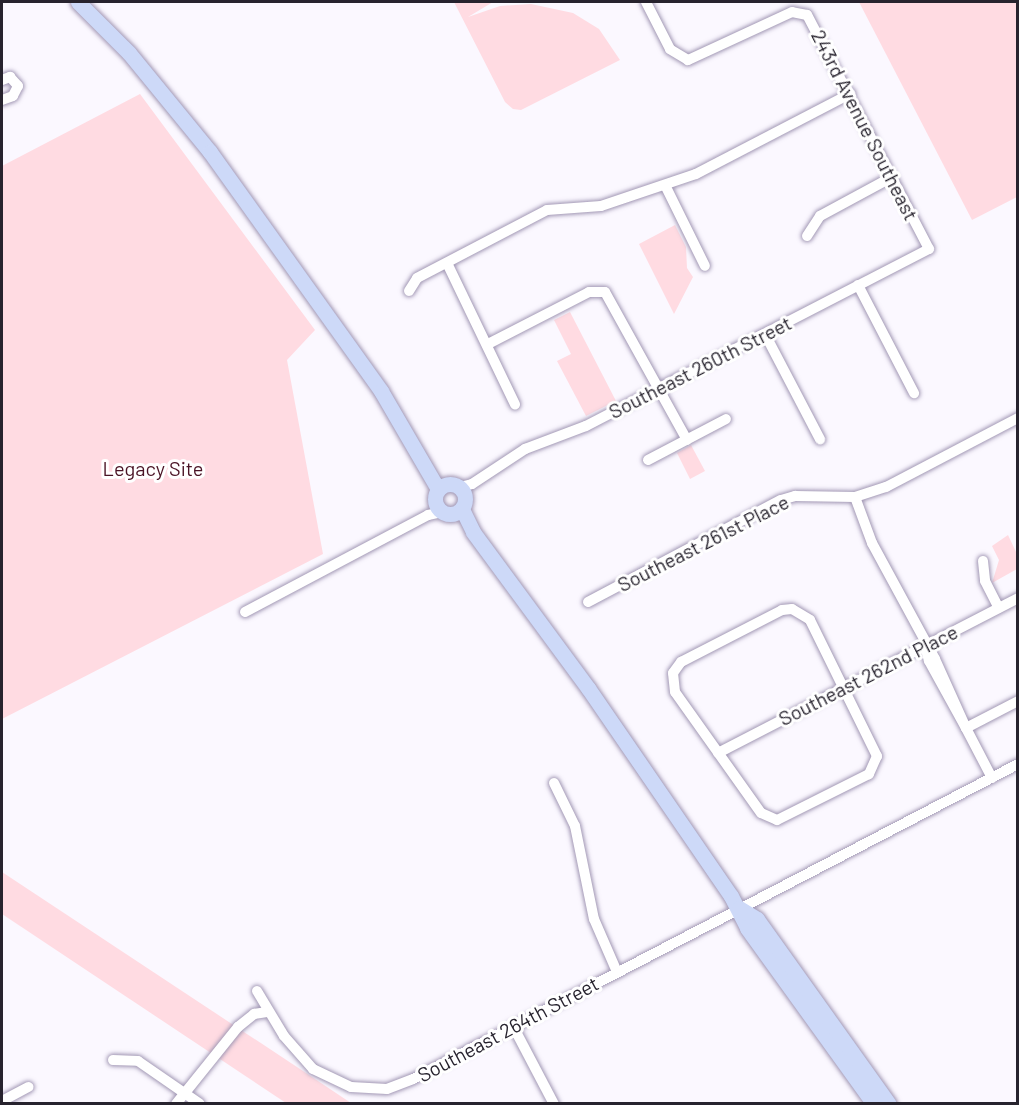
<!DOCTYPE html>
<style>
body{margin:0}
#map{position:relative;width:1019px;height:1105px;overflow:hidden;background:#fbf8ff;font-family:Barlow,sans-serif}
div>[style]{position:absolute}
.green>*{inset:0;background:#ffdbe2}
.roads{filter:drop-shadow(0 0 2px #a298b5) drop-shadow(0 0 2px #a298b5)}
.minor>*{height:10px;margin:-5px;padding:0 5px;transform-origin:5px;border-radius:5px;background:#fff}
.primary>*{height:15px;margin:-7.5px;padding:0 7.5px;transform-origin:7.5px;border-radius:7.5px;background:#cdd9f8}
.primary>.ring{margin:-7.5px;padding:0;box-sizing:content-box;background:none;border:15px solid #cdd9f8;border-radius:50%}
span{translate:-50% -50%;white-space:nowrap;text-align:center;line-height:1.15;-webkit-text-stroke:6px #fff;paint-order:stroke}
.street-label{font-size:20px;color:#27232e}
.park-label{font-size:20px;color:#4a1325}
.frame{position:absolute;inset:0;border:3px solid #27232e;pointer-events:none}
</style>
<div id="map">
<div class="green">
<div style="clip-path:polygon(454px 2px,493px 2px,468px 17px,500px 6px,531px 4px,573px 13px,599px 29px,620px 60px,521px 110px,513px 109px,505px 102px)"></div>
<div style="clip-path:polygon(859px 2px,1017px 2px,1017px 197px,972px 220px)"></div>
<div style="clip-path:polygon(140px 94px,315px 330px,287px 360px,323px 554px,2px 719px,2px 166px)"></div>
<div style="clip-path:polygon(675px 225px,686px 247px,687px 268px,693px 277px,674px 314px,639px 244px)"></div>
<div style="clip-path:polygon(570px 312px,616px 401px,586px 416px,557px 361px,571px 354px,554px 320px)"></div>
<div style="clip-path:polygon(691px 445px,705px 471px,690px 479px,677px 453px)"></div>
<div style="clip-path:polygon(1008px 535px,1017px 554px,1017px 569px,992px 583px,999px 560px,992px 546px)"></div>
<div style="clip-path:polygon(2px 872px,297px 1067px,351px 1103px,286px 1103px,2px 914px)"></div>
</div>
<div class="roads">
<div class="minor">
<div style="left:2px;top:80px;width:9px;rotate:-21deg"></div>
<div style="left:10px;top:77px;width:12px;rotate:48deg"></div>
<div style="left:18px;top:86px;width:11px;rotate:117deg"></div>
<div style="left:13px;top:96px;width:12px;rotate:160deg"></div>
<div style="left:665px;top:185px;width:90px;rotate:63.7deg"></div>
<div style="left:807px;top:236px;width:24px;rotate:-57deg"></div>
<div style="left:820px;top:216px;width:82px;rotate:-28.4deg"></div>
<div style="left:447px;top:263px;width:157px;rotate:64.3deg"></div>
<div style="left:858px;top:285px;width:122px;rotate:62.6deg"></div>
<div style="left:409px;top:291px;width:15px;rotate:-58deg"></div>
<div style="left:417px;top:278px;width:147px;rotate:-27.6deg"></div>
<div style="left:547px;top:210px;width:54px;rotate:-4.2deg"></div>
<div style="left:601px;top:206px;width:100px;rotate:-18.6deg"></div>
<div style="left:696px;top:174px;width:174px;rotate:-27.5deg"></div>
<div style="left:765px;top:334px;width:119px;rotate:62.4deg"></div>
<div style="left:488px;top:344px;width:114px;rotate:-27.2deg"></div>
<div style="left:589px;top:292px;width:16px"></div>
<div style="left:605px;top:292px;width:169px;rotate:61deg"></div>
<div style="left:648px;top:460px;width:88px;rotate:-27.7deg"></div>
<div style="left:460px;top:487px;width:12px;rotate:-14deg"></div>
<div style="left:472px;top:484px;width:64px;rotate:-33.4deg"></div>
<div style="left:525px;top:449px;width:65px;rotate:-20.7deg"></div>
<div style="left:586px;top:426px;width:386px;rotate:-27.3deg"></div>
<div style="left:929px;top:249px;width:264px;rotate:-117.5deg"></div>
<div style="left:807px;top:15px;width:15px;rotate:-169deg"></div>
<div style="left:792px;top:12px;width:115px;rotate:155.2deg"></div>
<div style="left:688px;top:60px;width:21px;rotate:-149deg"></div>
<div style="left:670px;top:49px;width:53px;rotate:-117.1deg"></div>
<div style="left:855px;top:497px;width:49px;rotate:69.7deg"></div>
<div style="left:872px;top:543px;width:132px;rotate:61.5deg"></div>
<div style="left:935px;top:659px;width:76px;rotate:65.8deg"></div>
<div style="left:966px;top:728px;width:77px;rotate:-118.9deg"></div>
<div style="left:929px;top:661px;width:16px;rotate:-105deg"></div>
<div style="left:983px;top:561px;width:20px;rotate:84deg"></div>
<div style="left:985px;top:581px;width:30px;rotate:63deg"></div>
<div style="left:588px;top:602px;width:218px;rotate:-27.9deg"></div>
<div style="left:781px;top:500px;width:15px;rotate:-16deg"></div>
<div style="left:795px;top:496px;width:60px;rotate:1deg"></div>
<div style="left:855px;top:497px;width:33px;rotate:-18deg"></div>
<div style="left:886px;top:487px;width:149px;rotate:-27.6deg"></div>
<div style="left:792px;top:609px;width:21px;rotate:31deg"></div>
<div style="left:810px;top:620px;width:152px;rotate:63.8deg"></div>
<div style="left:877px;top:756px;width:20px;rotate:114deg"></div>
<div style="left:869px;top:774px;width:103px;rotate:153.4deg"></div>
<div style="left:777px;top:820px;width:17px;rotate:-156deg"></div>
<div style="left:761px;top:813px;width:148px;rotate:-125.4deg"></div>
<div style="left:675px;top:692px;width:19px;rotate:-96deg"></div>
<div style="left:673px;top:673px;width:14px;rotate:-54deg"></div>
<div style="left:681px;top:662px;width:114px;rotate:-27.2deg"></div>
<div style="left:782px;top:610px;width:10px;rotate:-6deg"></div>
<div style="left:245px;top:612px;width:207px;rotate:-27.9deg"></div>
<div style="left:428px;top:515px;width:14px;rotate:-12deg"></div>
<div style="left:718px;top:753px;width:338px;rotate:-27.3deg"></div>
<div style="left:992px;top:778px;width:56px;rotate:-117.5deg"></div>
<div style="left:966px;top:728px;width:59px;rotate:-27.4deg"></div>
<div style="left:554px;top:783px;width:48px;rotate:64deg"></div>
<div style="left:575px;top:826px;width:95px;rotate:78.5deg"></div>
<div style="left:594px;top:919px;width:58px;rotate:66.5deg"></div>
<div style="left:257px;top:991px;width:52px;rotate:59deg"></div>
<div style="left:284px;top:1036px;width:44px;rotate:48.7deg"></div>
<div style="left:313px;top:1069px;width:42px;rotate:25.3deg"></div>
<div style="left:351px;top:1087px;width:36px;rotate:3deg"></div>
<div style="left:387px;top:1089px;width:28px;rotate:-21deg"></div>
<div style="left:413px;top:1079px;width:682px;rotate:-27.5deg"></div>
<div style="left:513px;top:1026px;width:88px;rotate:62.3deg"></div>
<div style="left:113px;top:1060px;width:25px;rotate:2deg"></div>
<div style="left:138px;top:1061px;width:75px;rotate:34.7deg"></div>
<div style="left:2px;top:1101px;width:30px;rotate:-28deg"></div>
<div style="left:176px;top:1104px;width:99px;rotate:-51.2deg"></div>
<div style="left:238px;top:1027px;width:21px;rotate:-39deg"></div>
<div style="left:254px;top:1014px;width:13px;rotate:-9deg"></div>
</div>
<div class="primary">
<div style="left:78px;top:2px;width:72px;rotate:45deg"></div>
<div style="left:129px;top:53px;width:128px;rotate:50.7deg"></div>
<div style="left:210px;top:152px;width:294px;rotate:54.4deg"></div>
<div style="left:381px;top:391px;width:113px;rotate:59.8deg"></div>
<div class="ring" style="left:435px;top:484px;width:15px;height:15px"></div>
<div style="left:462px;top:509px;width:25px;rotate:64deg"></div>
<div style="left:473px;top:532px;width:194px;rotate:53.6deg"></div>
<div style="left:588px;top:688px;width:252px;rotate:55.5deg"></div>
<div style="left:731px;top:896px;width:36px;rotate:63deg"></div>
<div style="left:747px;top:928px;width:217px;rotate:54.2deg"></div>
<div style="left:739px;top:908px;width:21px;rotate:31deg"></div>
<div style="left:757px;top:919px;width:227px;rotate:54.5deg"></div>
</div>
</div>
<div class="street-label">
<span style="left:865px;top:125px;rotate:63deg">243rd Avenue Southeast</span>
<span style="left:700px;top:367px;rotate:-27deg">Southeast 260th Street</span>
<span style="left:703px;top:543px;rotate:-27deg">Southeast 261st Place</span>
<span style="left:868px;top:675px;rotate:-27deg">Southeast 262nd Place</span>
<span style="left:508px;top:1029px;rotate:-28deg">Southeast 264th Street</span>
</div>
<div class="park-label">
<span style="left:153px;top:468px">Legacy Site</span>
</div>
<div class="frame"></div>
</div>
